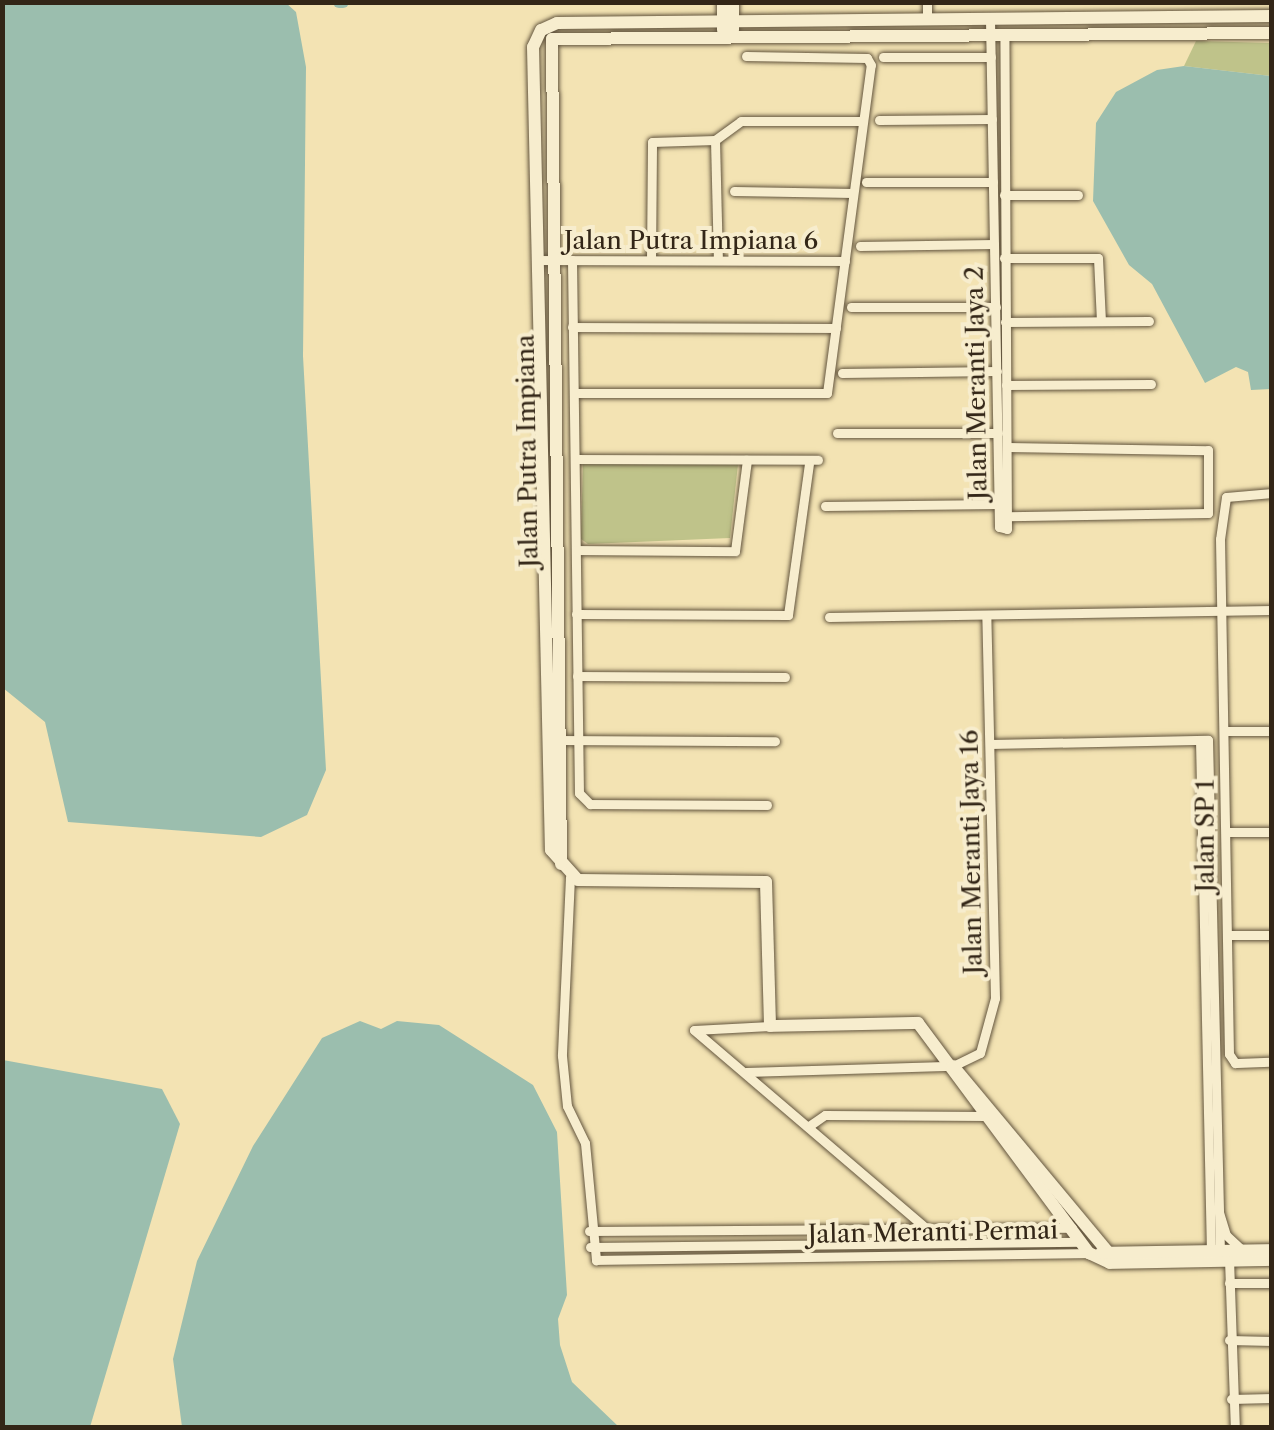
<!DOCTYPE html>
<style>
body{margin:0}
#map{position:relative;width:1274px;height:1430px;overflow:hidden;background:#f3e3b3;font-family:"Libre Caslon Text",serif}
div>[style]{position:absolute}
.green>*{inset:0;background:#bfc38a}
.water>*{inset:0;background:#9bbeae}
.river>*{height:12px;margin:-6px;padding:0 6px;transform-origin:6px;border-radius:6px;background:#9bbeae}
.roads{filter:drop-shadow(0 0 2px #63553e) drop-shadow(0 0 2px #63553e)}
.street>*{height:9px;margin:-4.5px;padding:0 4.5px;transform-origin:4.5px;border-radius:4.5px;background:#f7edce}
.secondary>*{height:12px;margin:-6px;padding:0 6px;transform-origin:6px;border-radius:6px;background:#f7edce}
span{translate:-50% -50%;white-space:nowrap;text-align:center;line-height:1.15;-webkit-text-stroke:8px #f7edce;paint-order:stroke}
.street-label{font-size:25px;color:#332617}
.frame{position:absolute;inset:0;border:5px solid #332617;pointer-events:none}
</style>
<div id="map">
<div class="green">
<div style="clip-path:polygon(1196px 41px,1271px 43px,1271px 76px,1184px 66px)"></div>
<div style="clip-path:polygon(583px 463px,738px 464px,730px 538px,588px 544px,581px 539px)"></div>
</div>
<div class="water">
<div style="clip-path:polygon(286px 3px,296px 12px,306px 67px,303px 356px,326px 770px,307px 815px,261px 837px,68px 822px,45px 722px,3px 688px,3px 3px)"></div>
<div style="clip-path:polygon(1184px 66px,1271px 76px,1271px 389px,1251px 390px,1248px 372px,1236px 367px,1205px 383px,1152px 284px,1129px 265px,1093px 201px,1096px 123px,1116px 92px,1157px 70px)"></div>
<div style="clip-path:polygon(360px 1021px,381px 1029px,397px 1021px,439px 1025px,533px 1085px,557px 1132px,567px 1295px,558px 1319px,560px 1345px,572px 1382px,619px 1427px,182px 1427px,173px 1359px,197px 1261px,253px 1146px,322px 1038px)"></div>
<div style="clip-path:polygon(3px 1060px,162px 1089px,180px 1124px,90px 1427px,3px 1427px)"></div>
</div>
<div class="river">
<div style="left:339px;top:2px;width:4px"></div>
</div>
<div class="roads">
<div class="street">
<div style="left:927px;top:20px;width:18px;rotate:-90deg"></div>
<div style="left:990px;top:20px;width:507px;rotate:88.98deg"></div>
<div style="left:999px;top:527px;width:8px;rotate:14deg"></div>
<div style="left:1007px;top:529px;width:496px;rotate:-90.3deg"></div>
<div style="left:883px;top:57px;width:108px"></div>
<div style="left:879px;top:120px;width:113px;rotate:-0.5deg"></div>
<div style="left:715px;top:140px;width:120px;rotate:88.6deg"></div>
<div style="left:866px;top:182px;width:127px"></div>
<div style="left:734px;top:191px;width:119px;rotate:1deg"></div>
<div style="left:1004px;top:195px;width:74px"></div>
<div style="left:860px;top:246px;width:134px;rotate:-0.9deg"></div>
<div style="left:1004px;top:258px;width:94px"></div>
<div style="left:1098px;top:258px;width:63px;rotate:87.3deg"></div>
<div style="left:537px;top:260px;width:308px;rotate:0.2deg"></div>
<div style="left:572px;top:260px;width:533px;rotate:89.25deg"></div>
<div style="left:579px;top:793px;width:16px;rotate:45deg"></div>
<div style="left:590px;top:804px;width:177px;rotate:0.3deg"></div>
<div style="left:651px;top:260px;width:118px;rotate:-89.5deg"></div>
<div style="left:652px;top:142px;width:63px;rotate:-1.8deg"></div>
<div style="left:715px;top:140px;width:32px;rotate:-36deg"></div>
<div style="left:741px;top:121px;width:121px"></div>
<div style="left:851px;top:307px;width:145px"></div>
<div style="left:1005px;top:322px;width:144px;rotate:-0.4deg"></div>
<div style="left:572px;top:327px;width:264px;rotate:0.2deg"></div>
<div style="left:842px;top:373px;width:155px;rotate:-0.7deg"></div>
<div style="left:1006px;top:385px;width:145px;rotate:-0.4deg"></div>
<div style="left:574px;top:393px;width:253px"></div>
<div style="left:827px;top:393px;width:331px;rotate:-82.4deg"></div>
<div style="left:871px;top:65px;width:8px;rotate:-120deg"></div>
<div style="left:867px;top:58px;width:121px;rotate:-179.1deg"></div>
<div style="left:837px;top:433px;width:161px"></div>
<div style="left:1007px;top:447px;width:201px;rotate:0.9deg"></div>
<div style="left:1208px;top:450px;width:63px;rotate:90deg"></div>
<div style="left:1208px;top:513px;width:200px;rotate:179.1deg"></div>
<div style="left:575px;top:459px;width:243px;rotate:0.2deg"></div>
<div style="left:1272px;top:493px;width:46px;rotate:175deg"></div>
<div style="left:1226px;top:497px;width:42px;rotate:98.1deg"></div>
<div style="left:1220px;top:539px;width:515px;rotate:89deg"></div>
<div style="left:1229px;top:1054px;width:11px;rotate:56deg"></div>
<div style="left:1235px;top:1063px;width:37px;rotate:-2deg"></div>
<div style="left:825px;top:506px;width:173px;rotate:-0.7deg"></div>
<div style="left:576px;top:550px;width:159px;rotate:0.4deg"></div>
<div style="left:735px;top:551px;width:92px;rotate:-82.5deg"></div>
<div style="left:576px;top:614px;width:212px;rotate:0.3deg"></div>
<div style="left:788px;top:615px;width:152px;rotate:-82.1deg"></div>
<div style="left:829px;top:617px;width:443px;rotate:-0.9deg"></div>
<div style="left:577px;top:676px;width:208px;rotate:0.3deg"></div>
<div style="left:1225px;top:731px;width:47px"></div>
<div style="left:557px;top:740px;width:218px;rotate:0.3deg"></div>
<div style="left:1200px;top:740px;width:512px;rotate:88.77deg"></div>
<div style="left:990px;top:744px;width:218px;rotate:-1.1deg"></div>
<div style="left:1208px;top:740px;width:514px;rotate:88.66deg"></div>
<div style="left:1227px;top:832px;width:45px"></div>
<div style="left:570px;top:877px;width:179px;rotate:92.6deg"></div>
<div style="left:562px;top:1056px;width:50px;rotate:84.3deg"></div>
<div style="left:567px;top:1106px;width:41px;rotate:64.1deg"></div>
<div style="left:585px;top:1143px;width:118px;rotate:84.6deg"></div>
<div style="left:596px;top:1260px;width:493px;rotate:-0.8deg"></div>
<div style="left:1227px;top:935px;width:45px"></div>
<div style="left:694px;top:1030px;width:306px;rotate:40.5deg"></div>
<div style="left:694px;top:1030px;width:76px;rotate:-3deg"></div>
<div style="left:746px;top:1072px;width:207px;rotate:-1.7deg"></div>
<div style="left:953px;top:1066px;width:30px;rotate:-26deg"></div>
<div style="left:980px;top:1053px;width:57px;rotate:-74.7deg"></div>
<div style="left:995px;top:998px;width:383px;rotate:-91.3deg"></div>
<div style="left:809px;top:1126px;width:19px;rotate:-35deg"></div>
<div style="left:825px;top:1115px;width:161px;rotate:0.4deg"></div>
<div style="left:1218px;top:1209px;width:27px;rotate:73deg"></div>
<div style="left:1226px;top:1235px;width:22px;rotate:43deg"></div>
<div style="left:589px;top:1231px;width:483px;rotate:-0.4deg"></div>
<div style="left:590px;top:1247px;width:491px;rotate:-0.6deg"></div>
<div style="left:1229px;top:1259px;width:169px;rotate:88deg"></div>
<div style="left:1229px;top:1283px;width:43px"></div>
<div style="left:1229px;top:1340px;width:43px;rotate:1.3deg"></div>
<div style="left:1231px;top:1399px;width:41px;rotate:-1.4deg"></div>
</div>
<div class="secondary">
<div style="left:723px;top:2px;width:28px;rotate:90deg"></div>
<div style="left:1272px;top:16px;width:715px;rotate:179.44deg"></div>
<div style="left:557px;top:23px;width:17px;rotate:156deg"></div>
<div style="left:541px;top:30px;width:19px;rotate:115deg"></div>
<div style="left:533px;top:47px;width:803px;rotate:88.72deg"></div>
<div style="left:551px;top:850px;width:40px;rotate:48deg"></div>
<div style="left:578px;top:880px;width:188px;rotate:0.6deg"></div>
<div style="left:766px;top:882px;width:144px;rotate:88.4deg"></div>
<div style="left:770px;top:1026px;width:148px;rotate:-1.2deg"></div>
<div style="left:918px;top:1023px;width:287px;rotate:53.4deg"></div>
<div style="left:1089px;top:1253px;width:23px;rotate:25deg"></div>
<div style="left:1110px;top:1263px;width:162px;rotate:-1.1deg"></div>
<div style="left:733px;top:30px;width:28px;rotate:-90deg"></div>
<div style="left:561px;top:864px;width:825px;rotate:-90.63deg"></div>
<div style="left:552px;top:39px;width:720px;rotate:-0.48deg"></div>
<div style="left:953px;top:1066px;width:242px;rotate:50.2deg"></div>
<div style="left:1101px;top:1253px;width:171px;rotate:-1deg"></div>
</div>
</div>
<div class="street-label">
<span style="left:691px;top:241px">Jalan Putra Impiana 6</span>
<span style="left:977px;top:383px;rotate:-91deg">Jalan Meranti Jaya 2</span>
<span style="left:528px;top:451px;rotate:-91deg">Jalan Putra Impiana</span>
<span style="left:1206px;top:836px;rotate:-90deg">Jalan SP 1</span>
<span style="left:972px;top:852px;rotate:-91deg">Jalan Meranti Jaya 16</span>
<span style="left:933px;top:1233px;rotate:-1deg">Jalan Meranti Permai</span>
</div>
<div class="frame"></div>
</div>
